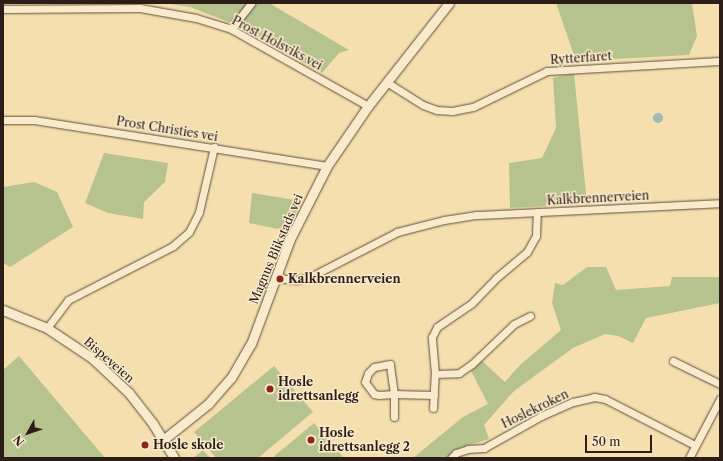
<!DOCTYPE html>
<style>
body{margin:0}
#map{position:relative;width:723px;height:461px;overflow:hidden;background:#f5dfaf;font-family:"Libre Caslon Text",serif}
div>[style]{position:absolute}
.green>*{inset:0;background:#b7c38f}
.water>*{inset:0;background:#a0bab4}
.round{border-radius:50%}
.roads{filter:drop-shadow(0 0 1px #5e4e3d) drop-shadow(0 0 1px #5e4e3d)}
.minor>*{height:7px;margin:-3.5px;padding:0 3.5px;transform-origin:3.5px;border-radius:3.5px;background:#f8eacb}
.tertiary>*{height:9px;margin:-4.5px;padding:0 4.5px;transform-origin:4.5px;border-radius:4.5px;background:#f8eacb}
.dots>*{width:11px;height:11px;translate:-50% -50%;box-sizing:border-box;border:2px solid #f8eacb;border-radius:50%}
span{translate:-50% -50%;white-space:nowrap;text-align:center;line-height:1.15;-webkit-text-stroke:3px #f8eacb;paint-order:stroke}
.street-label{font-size:12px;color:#2c1e17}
.poi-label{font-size:12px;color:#2c1e17;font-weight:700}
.left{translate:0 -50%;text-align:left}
.frame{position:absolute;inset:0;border:4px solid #2c1e17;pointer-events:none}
.north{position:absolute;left:8px;top:413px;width:40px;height:40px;-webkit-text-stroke:3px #f8eacb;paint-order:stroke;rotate:230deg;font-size:11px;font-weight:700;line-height:16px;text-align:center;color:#2c1e17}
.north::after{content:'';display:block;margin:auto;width:14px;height:18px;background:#2c1e17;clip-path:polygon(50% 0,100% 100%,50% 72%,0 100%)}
.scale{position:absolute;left:585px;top:435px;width:67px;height:18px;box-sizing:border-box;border:2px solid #2c1e17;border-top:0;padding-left:5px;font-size:12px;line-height:14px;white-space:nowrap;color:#2c1e17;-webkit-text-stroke:3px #f8eacb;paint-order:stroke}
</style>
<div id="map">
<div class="green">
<div style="clip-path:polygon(164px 3px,269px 3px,349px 50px,339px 53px,322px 73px,244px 28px,190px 7px)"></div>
<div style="clip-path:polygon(556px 3px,692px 3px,697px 36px,689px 55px,576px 61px)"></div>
<div style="clip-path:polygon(574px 73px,587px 204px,510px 208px,509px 163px,542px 158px,556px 128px,553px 78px)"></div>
<div style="clip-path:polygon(104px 153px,168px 163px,165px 182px,144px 202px,143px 219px,108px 213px,85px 203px)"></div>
<div style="clip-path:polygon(34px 182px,57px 192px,73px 227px,10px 267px,3px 263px,3px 187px)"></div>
<div style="clip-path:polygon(252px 193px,301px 201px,287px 231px,249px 223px)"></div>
<div style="clip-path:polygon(587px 267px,606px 267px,616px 290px,670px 286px,672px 277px,720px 277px,720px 303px,646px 318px,633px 343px,618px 336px,605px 334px,573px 348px,514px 391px,484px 425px,489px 439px,460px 448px,446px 458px,413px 458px,463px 417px,488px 404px,471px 371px,482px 361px,505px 382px,520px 365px,561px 330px,552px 303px,555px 283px,563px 285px)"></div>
<div style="clip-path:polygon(19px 356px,105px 458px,3px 458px,3px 370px)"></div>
<div style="clip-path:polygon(274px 366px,313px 412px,258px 458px,216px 458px,194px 432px)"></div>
<div style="clip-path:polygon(314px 423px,344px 458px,272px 458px)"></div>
<div style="clip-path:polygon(203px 450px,210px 458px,193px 458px)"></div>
</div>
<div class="water">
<div class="round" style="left:653px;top:113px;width:10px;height:10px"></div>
</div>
<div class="roads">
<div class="minor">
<div style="left:3px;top:9px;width:137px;rotate:-0.4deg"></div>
<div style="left:140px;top:8px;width:57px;rotate:10.1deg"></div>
<div style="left:196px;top:18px;width:37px;rotate:17deg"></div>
<div style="left:231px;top:29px;width:157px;rotate:29.3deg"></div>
<div style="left:231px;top:29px;width:33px;rotate:-52deg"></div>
<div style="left:388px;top:83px;width:41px;rotate:32.2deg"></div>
<div style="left:423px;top:105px;width:15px;rotate:20deg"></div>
<div style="left:437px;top:110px;width:15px;rotate:4deg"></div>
<div style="left:452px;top:111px;width:21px;rotate:-11deg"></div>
<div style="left:473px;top:107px;width:82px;rotate:-25.9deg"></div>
<div style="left:547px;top:71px;width:173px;rotate:-3.3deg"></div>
<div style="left:3px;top:120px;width:31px"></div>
<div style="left:34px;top:120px;width:297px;rotate:8.9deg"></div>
<div style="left:275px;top:278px;width:21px;rotate:5deg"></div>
<div style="left:296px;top:280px;width:14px;rotate:-12deg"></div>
<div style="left:310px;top:277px;width:98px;rotate:-27.3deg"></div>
<div style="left:397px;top:232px;width:49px;rotate:-14.3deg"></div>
<div style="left:444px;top:220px;width:33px;rotate:-9deg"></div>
<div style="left:477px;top:215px;width:243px;rotate:-2.8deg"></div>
<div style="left:47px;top:328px;width:35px;rotate:-53deg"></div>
<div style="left:68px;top:300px;width:118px;rotate:-27.2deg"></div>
<div style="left:173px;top:246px;width:21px;rotate:-41deg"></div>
<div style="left:189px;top:232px;width:22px;rotate:-63deg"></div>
<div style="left:199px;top:212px;width:67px;rotate:-77deg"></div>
<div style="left:673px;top:361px;width:52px;rotate:26.1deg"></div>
<div style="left:435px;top:374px;width:24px;rotate:-2deg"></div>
<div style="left:459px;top:373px;width:16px;rotate:-35deg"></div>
<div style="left:472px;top:364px;width:58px;rotate:-43.6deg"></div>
<div style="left:514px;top:324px;width:18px;rotate:-27deg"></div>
<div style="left:433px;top:408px;width:34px;rotate:-87deg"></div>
<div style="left:435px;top:374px;width:37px;rotate:-95deg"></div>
<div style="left:432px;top:337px;width:11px;rotate:-63deg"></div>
<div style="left:437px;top:327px;width:42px;rotate:-34.4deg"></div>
<div style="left:472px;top:303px;width:35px;rotate:-46deg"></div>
<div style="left:496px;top:278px;width:40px;rotate:-40deg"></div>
<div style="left:527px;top:252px;width:18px;rotate:-61deg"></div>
<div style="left:536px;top:236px;width:24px;rotate:-88deg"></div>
<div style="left:394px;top:417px;width:23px;rotate:-90deg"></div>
<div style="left:394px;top:394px;width:30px;rotate:-98deg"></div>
<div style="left:390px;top:364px;width:16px;rotate:169deg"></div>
<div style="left:374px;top:367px;width:8px;rotate:135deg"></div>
<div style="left:368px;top:373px;width:9px;rotate:108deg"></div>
<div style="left:365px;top:382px;width:15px;rotate:53deg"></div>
<div style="left:374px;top:394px;width:5px;rotate:11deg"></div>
<div style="left:379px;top:395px;width:15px;rotate:-4deg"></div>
<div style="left:394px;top:394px;width:40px;rotate:1.4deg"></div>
<div style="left:451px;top:458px;width:7px;rotate:-45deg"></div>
<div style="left:456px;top:453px;width:13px;rotate:-18deg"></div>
<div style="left:468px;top:449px;width:16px;rotate:-4deg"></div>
<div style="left:484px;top:448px;width:65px;rotate:-29.3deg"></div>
<div style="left:541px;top:416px;width:35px;rotate:-24deg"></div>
<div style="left:573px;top:402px;width:22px;rotate:-13deg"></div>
<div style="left:594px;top:397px;width:11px;rotate:10deg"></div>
<div style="left:605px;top:399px;width:101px;rotate:27.1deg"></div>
<div style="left:689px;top:458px;width:67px;rotate:-62.3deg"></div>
</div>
<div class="tertiary">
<div style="left:3px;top:310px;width:48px;rotate:22.2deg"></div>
<div style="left:47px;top:328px;width:54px;rotate:33.7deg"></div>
<div style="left:92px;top:358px;width:51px;rotate:43.4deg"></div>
<div style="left:129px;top:393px;width:39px;rotate:52deg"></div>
<div style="left:153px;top:424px;width:40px;rotate:58deg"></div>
<div style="left:163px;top:440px;width:58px;rotate:-38.7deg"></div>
<div style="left:208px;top:404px;width:35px;rotate:-49deg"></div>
<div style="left:231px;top:378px;width:39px;rotate:-60deg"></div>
<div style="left:251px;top:344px;width:112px;rotate:-69.6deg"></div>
<div style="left:290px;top:239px;width:82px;rotate:-63.1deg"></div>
<div style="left:327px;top:166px;width:73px;rotate:-55.7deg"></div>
<div style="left:368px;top:106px;width:131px;rotate:-51.8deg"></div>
</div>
</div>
<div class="dots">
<div style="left:280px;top:279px;background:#8f2418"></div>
<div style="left:270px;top:389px;background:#8f2418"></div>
<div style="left:311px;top:440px;background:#8f2418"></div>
<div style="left:145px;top:445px;background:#8f2418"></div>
</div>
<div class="street-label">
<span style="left:277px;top:43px;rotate:28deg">Prost Holsviks vei</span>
<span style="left:581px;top:58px;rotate:-4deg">Rytterfaret</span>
<span style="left:167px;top:129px;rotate:9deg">Prost Christies vei</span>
<span style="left:598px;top:198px;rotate:-3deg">Kalkbrennerveien</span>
<span style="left:276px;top:249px;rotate:-67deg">Magnus Blikstads vei</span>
<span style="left:109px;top:360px;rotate:41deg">Bispeveien</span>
<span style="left:535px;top:409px;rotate:-26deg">Hoslekroken</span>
</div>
<div class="poi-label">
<span class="left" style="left:288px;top:279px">Kalkbrennerveien</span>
<span class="left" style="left:278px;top:389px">Hosle<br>idrettsanlegg</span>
<span class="left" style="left:319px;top:440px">Hosle<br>idrettsanlegg 2</span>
<span class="left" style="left:153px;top:445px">Hosle skole</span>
</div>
<div class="frame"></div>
<div class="north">N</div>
<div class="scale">50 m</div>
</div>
